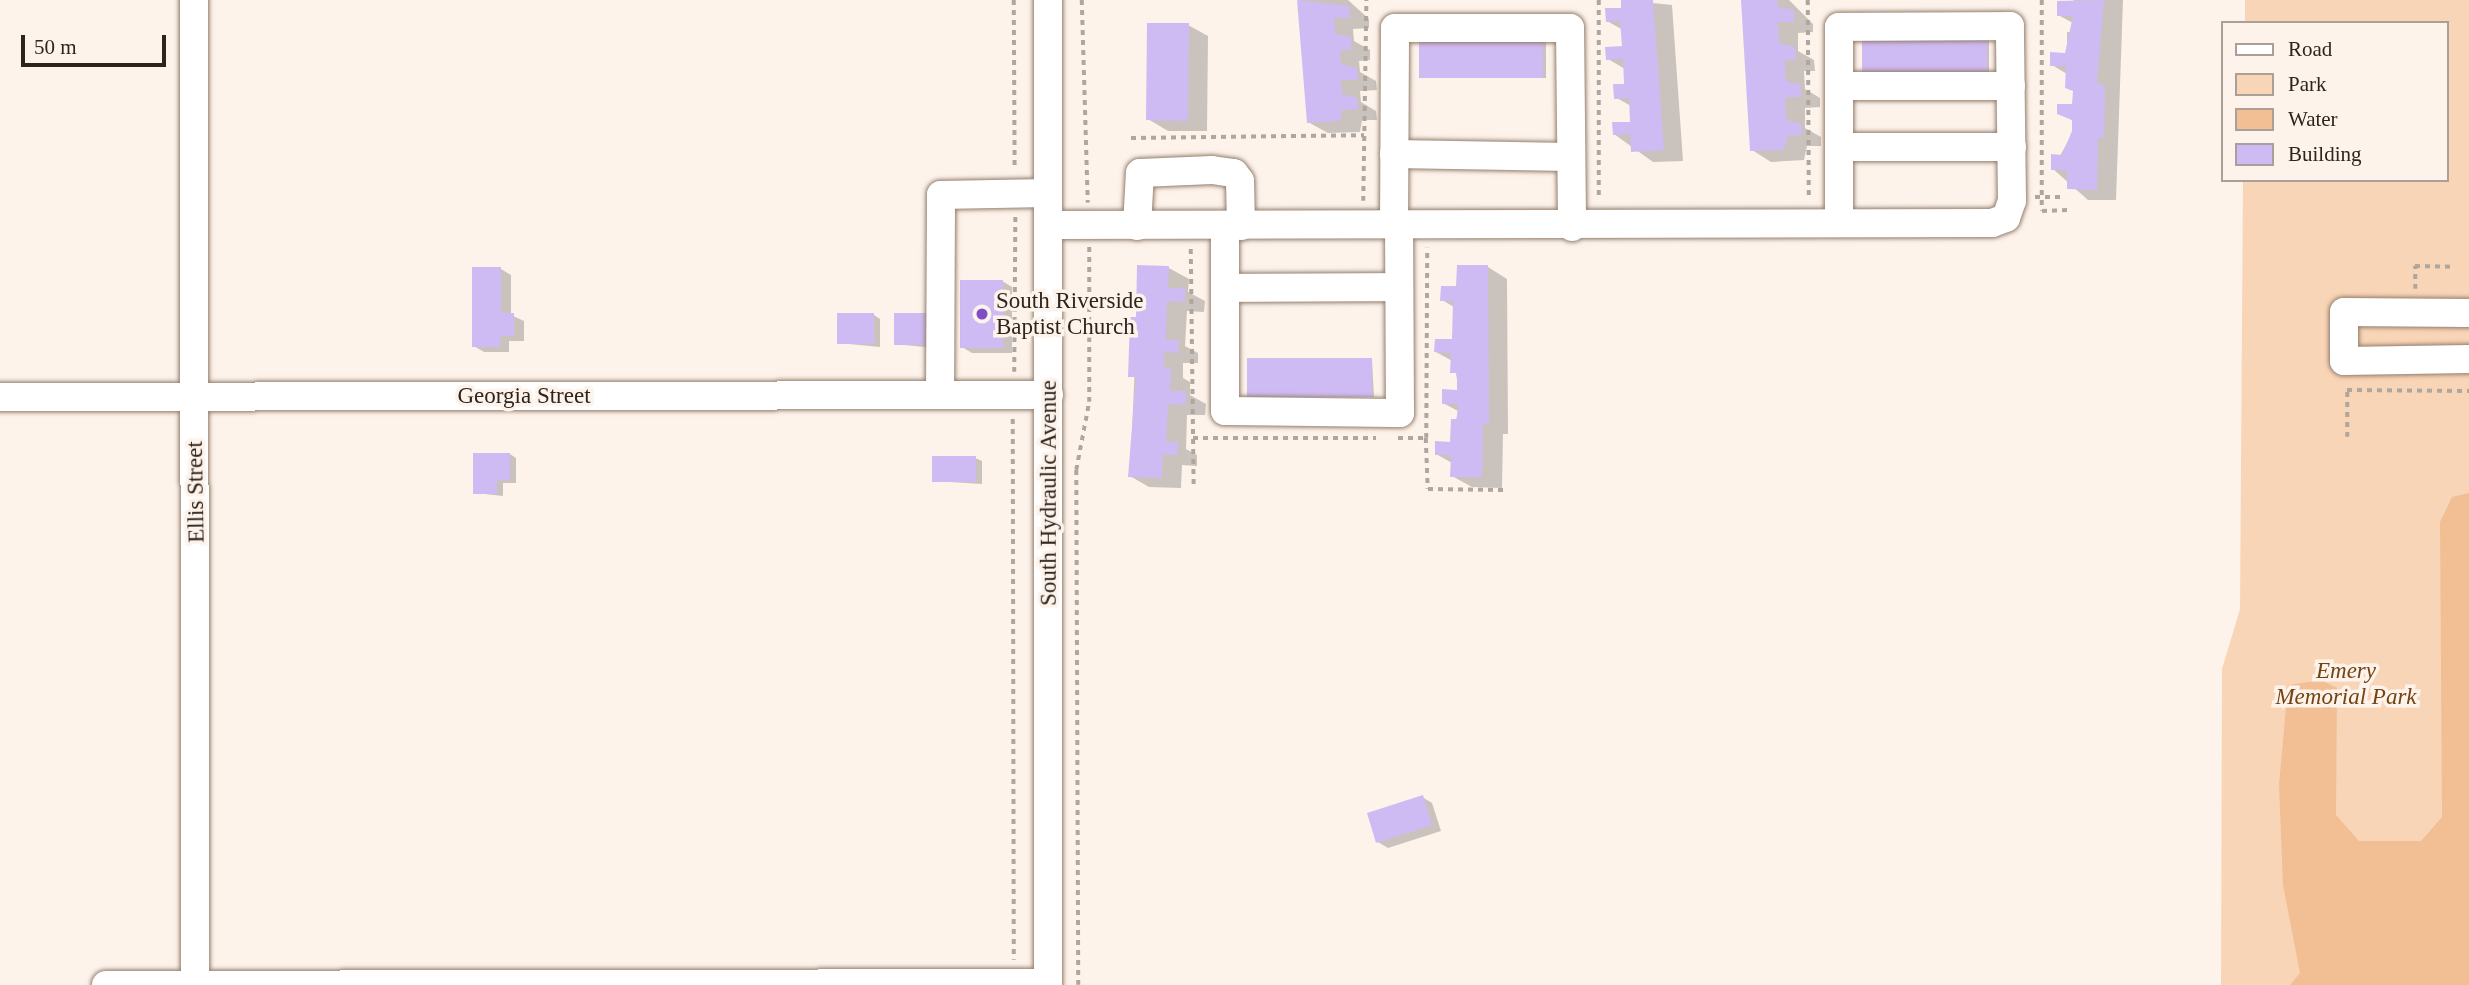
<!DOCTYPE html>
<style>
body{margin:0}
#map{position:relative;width:2469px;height:985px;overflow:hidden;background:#fdf3eb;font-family:"Times New Roman",serif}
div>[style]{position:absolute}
.green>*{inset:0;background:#f9d5b7}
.water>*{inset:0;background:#f2be93}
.shadow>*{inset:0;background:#0003}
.building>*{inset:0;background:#cfbbf4}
.path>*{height:3.5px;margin-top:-1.75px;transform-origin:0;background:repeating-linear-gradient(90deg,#afa69e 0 5px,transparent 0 10px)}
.roads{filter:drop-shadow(0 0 2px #947f6d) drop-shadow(0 0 2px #947f6d)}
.minor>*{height:28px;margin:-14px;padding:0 14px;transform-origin:14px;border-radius:14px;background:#fff}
.dots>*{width:19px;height:19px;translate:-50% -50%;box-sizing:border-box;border:4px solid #fdf3eb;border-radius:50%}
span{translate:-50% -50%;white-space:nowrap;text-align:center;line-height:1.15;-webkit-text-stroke:7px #fdf3eb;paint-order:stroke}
.poi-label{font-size:23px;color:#2d241d}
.left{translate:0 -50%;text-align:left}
.street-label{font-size:23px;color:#2d241d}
.park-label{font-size:23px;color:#734312;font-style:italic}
.legend{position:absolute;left:2221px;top:21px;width:228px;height:161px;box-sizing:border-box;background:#fdf3eb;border:2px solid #aaa099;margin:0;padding:9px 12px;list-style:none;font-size:21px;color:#2d241d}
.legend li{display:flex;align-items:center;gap:14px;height:35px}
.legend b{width:35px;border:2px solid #aaa099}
.scale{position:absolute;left:21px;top:35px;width:145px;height:32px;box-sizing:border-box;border:4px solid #2d241d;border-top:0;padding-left:9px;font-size:21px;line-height:24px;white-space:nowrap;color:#2d241d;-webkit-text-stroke:5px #fdf3eb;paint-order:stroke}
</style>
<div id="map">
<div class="green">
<div style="clip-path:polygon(2245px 0,2469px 0,2469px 985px,2221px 985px,2222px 669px,2240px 609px,2243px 180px,2446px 180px,2446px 23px,2245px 23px)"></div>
</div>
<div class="water">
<div style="clip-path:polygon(2469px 493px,2469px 985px,2290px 985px,2300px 973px,2283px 885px,2279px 785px,2288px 685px,2321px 680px,2337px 688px,2336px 815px,2359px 841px,2421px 841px,2442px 817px,2440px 522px,2452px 497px)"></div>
</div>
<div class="shadow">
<div style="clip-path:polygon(1299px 0,1348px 0,1369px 19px,1369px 28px,1353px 29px,1354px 41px,1370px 50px,1370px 60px,1359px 61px,1360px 72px,1376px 81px,1377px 90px,1360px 91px,1361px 102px,1376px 111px,1377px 120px,1362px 120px,1360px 132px,1328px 133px,1308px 122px)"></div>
<div style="clip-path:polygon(1623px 0,1672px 5px,1683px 161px,1653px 162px,1614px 134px,1632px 123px,1631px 106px,1615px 97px,1626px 85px,1625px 69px,1608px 59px,1624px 48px,1623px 30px,1607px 21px,1623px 9px)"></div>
<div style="clip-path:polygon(1743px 0,1789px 0,1813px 24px,1813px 32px,1798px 33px,1798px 51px,1814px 60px,1815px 71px,1804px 71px,1805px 89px,1820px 98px,1820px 107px,1805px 108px,1805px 128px,1821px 137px,1821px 146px,1807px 146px,1804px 160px,1771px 162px,1752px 150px)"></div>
<div style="clip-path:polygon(2074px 0,2123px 0,2116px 200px,2088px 200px,2053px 169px,2073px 132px,2074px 121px,2058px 113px,2074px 106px,2074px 91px,2067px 74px,2052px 65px,2067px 54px,2067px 32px,2075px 32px,2075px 24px,2058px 15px)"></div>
<div style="clip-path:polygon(1188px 25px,1208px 36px,1207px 131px,1168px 131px,1148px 119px)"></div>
<div style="clip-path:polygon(1989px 37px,1989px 76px,1867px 76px)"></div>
<div style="clip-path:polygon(1546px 39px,1546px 78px,1420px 77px)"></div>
<div style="clip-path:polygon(1488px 267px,1507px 279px,1508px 434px,1503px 434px,1502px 488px,1472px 487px,1452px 476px,1452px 463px,1436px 454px,1451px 443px,1458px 411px,1443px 403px,1459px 391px,1454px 362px,1436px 352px,1454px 341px,1454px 307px,1442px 300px)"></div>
<div style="clip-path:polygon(1169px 268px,1189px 279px,1188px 292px,1205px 301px,1204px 312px,1187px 311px,1185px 346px,1198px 353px,1198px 363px,1183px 363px,1183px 378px,1190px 382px,1190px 395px,1206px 404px,1205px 415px,1187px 415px,1186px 449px,1197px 455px,1197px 466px,1182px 465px,1181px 488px,1149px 487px,1130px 476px,1137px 318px)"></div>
<div style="clip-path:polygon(501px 269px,511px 275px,511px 315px,524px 321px,524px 341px,509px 341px,509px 352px,484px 352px,474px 346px)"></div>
<div style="clip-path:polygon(1002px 281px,1012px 287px,1012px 353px,972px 353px,962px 347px)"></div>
<div style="clip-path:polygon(874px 315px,880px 319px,880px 347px,839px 343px)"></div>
<div style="clip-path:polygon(935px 319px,935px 348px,895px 344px)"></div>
<div style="clip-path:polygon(1372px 359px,1374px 397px,1249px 396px)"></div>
<div style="clip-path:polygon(510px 454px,516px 458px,516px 483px,503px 483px,503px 496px,475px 493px)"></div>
<div style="clip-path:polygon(975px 458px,982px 461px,982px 484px,934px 481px)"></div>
<div style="clip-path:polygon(1422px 797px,1432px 803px,1441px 831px,1388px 848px,1378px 842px)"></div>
</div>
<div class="building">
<div style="clip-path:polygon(1297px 0,1349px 6px,1350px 18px,1334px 18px,1335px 34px,1351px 37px,1351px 50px,1340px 50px,1341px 64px,1357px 68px,1358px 80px,1341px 80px,1342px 94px,1357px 98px,1358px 109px,1342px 110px,1340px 121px,1307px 123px)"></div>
<div style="clip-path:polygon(1621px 0,1653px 0,1664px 150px,1631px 152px,1630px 134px,1613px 135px,1612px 122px,1630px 122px,1629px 98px,1614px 99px,1613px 84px,1624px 84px,1623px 59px,1606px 60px,1605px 47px,1622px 46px,1620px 21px,1606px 22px,1605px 8px,1621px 8px)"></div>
<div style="clip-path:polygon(1741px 0,1777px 0,1778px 7px,1794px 10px,1794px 22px,1778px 22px,1779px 43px,1795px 47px,1796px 60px,1785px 60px,1786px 81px,1801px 85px,1801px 97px,1785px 97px,1786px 120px,1801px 124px,1802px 135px,1787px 136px,1784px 150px,1750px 151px)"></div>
<div style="clip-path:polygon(2104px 0,2097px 83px,2105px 86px,2104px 138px,2098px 138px,2097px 190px,2067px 189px,2067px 170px,2051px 170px,2051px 154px,2062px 155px,2072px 131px,2072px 120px,2057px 114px,2057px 104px,2072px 104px,2073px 91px,2065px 88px,2066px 66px,2050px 66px,2050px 52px,2065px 53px,2073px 16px,2057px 16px,2057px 1px)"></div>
<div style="clip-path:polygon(1147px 23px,1189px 23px,1188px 121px,1146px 120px)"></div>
<div style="clip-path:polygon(1862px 34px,1987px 34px,1987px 76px,1862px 76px)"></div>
<div style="clip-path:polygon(1419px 36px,1543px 36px,1543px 78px,1419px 78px)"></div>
<div style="clip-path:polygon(1137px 265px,1169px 266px,1168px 288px,1185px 288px,1185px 302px,1167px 301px,1166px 340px,1179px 340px,1178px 353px,1164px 352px,1164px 368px,1171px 369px,1170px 391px,1186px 391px,1186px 405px,1168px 404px,1166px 442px,1178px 442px,1177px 455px,1162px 455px,1162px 478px,1128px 477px,1136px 377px,1128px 377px,1130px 317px,1136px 317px)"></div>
<div style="clip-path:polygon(1457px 265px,1488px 265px,1489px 424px,1483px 424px,1482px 477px,1450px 477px,1451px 455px,1435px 455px,1435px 441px,1450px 442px,1451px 419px,1457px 419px,1458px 404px,1442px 404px,1442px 389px,1457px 390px,1457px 373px,1450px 373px,1451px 353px,1434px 352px,1435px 339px,1452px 339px,1453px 301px,1440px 301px,1441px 286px,1456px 286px)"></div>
<div style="clip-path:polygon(472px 267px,501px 267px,501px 313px,514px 313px,514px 336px,500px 336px,500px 347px,472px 347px)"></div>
<div style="clip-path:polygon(960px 280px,1003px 280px,1003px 348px,960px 348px)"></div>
<div style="clip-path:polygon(837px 313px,874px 313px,874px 344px,837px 344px)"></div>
<div style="clip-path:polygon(894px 313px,929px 313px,929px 345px,894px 345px)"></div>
<div style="clip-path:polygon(1247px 358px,1372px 358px,1372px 397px,1247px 397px)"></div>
<div style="clip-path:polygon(473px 453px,510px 453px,510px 480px,497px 480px,497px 494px,473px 494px)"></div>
<div style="clip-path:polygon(932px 456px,976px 456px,976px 482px,932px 482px)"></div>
<div style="clip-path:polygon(1423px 795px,1432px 825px,1376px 843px,1367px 813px)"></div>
</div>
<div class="path">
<div style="left:1014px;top:0;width:169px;rotate:89.7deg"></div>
<div style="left:1082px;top:0;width:203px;rotate:88.3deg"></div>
<div style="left:1599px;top:0;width:200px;rotate:90deg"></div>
<div style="left:1808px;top:0;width:200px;rotate:89.7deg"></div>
<div style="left:2042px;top:0;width:211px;rotate:90deg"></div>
<div style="left:2042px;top:211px;width:26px;rotate:-2deg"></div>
<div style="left:1131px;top:138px;width:233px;rotate:-0.7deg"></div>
<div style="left:2035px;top:197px;width:30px"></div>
<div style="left:1363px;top:201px;width:201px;rotate:-89.1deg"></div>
<div style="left:1191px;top:249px;width:240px;rotate:89.3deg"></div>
<div style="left:2415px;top:289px;width:23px;rotate:-90deg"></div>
<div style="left:2415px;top:266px;width:39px;rotate:1deg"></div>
<div style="left:1014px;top:372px;width:156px;rotate:-89.6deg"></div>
<div style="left:1013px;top:419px;width:541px;rotate:89.89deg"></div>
<div style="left:2347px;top:437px;width:47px;rotate:-90deg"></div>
<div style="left:2347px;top:390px;width:122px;rotate:0.5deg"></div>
<div style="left:1193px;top:438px;width:183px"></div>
<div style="left:1398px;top:438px;width:28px"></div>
<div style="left:1426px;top:438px;width:51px;rotate:87.8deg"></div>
<div style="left:1428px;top:489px;width:76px;rotate:0.8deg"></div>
<div style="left:1426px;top:438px;width:190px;rotate:-89.7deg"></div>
<div style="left:1078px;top:985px;width:515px;rotate:-90.22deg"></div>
<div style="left:1076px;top:470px;width:69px;rotate:-79.2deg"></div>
<div style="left:1089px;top:402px;width:156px;rotate:-90deg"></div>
</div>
<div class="roads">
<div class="minor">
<div style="left:194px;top:0;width:985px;rotate:89.94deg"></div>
<div style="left:1048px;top:0;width:985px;rotate:90deg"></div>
<div style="left:1839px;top:86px;width:172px"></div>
<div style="left:1839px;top:147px;width:173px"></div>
<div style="left:1394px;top:154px;width:177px;rotate:1deg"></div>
<div style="left:1048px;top:225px;width:944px;rotate:-0.12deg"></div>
<div style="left:1992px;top:223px;width:15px;rotate:-20deg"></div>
<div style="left:2006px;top:218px;width:18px;rotate:-71deg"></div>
<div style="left:2012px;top:201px;width:175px;rotate:-90.7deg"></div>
<div style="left:2010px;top:26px;width:171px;rotate:179.7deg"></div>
<div style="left:1839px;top:27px;width:196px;rotate:90deg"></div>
<div style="left:1137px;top:226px;width:53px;rotate:-86.8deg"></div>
<div style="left:1140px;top:173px;width:72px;rotate:-2.4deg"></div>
<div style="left:1212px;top:170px;width:22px;rotate:8deg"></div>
<div style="left:1234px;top:173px;width:10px;rotate:53deg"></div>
<div style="left:1240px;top:181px;width:45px;rotate:88.7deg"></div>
<div style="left:1225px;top:226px;width:185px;rotate:90deg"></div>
<div style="left:1225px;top:411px;width:175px;rotate:0.7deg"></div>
<div style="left:1400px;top:413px;width:187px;rotate:-90.3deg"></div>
<div style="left:1394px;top:226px;width:198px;rotate:-89.7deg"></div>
<div style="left:1395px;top:28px;width:175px"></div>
<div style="left:1570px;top:28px;width:199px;rotate:89.4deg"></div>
<div style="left:1225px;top:288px;width:174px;rotate:-0.3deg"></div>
<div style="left:2469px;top:313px;width:125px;rotate:-179.5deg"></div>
<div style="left:2344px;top:312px;width:49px;rotate:90deg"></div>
<div style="left:2344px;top:361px;width:125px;rotate:-0.9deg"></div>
<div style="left:940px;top:395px;width:200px;rotate:-89.7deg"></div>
<div style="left:941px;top:195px;width:107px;rotate:-1.1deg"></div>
<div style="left:0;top:397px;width:1049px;rotate:-0.11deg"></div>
<div style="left:106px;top:985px;width:942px;rotate:-0.12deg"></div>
</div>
</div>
<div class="dots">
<div style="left:982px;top:314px;background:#814dc4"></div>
</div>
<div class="poi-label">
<span class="left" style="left:996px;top:314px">South Riverside<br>Baptist Church</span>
</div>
<div class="street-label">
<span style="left:524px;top:396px">Georgia Street</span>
<span style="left:196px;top:492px;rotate:-91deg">Ellis Street</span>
<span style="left:1049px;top:493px;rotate:-90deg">South Hydraulic Avenue</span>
</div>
<div class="park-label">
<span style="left:2346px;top:684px">Emery<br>Memorial Park</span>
</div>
<ul class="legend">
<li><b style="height:9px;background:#fff"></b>Road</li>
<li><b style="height:19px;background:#f9d5b7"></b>Park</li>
<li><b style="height:19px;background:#f2be93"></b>Water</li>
<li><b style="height:19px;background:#cfbbf4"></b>Building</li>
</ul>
<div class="scale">50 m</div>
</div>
